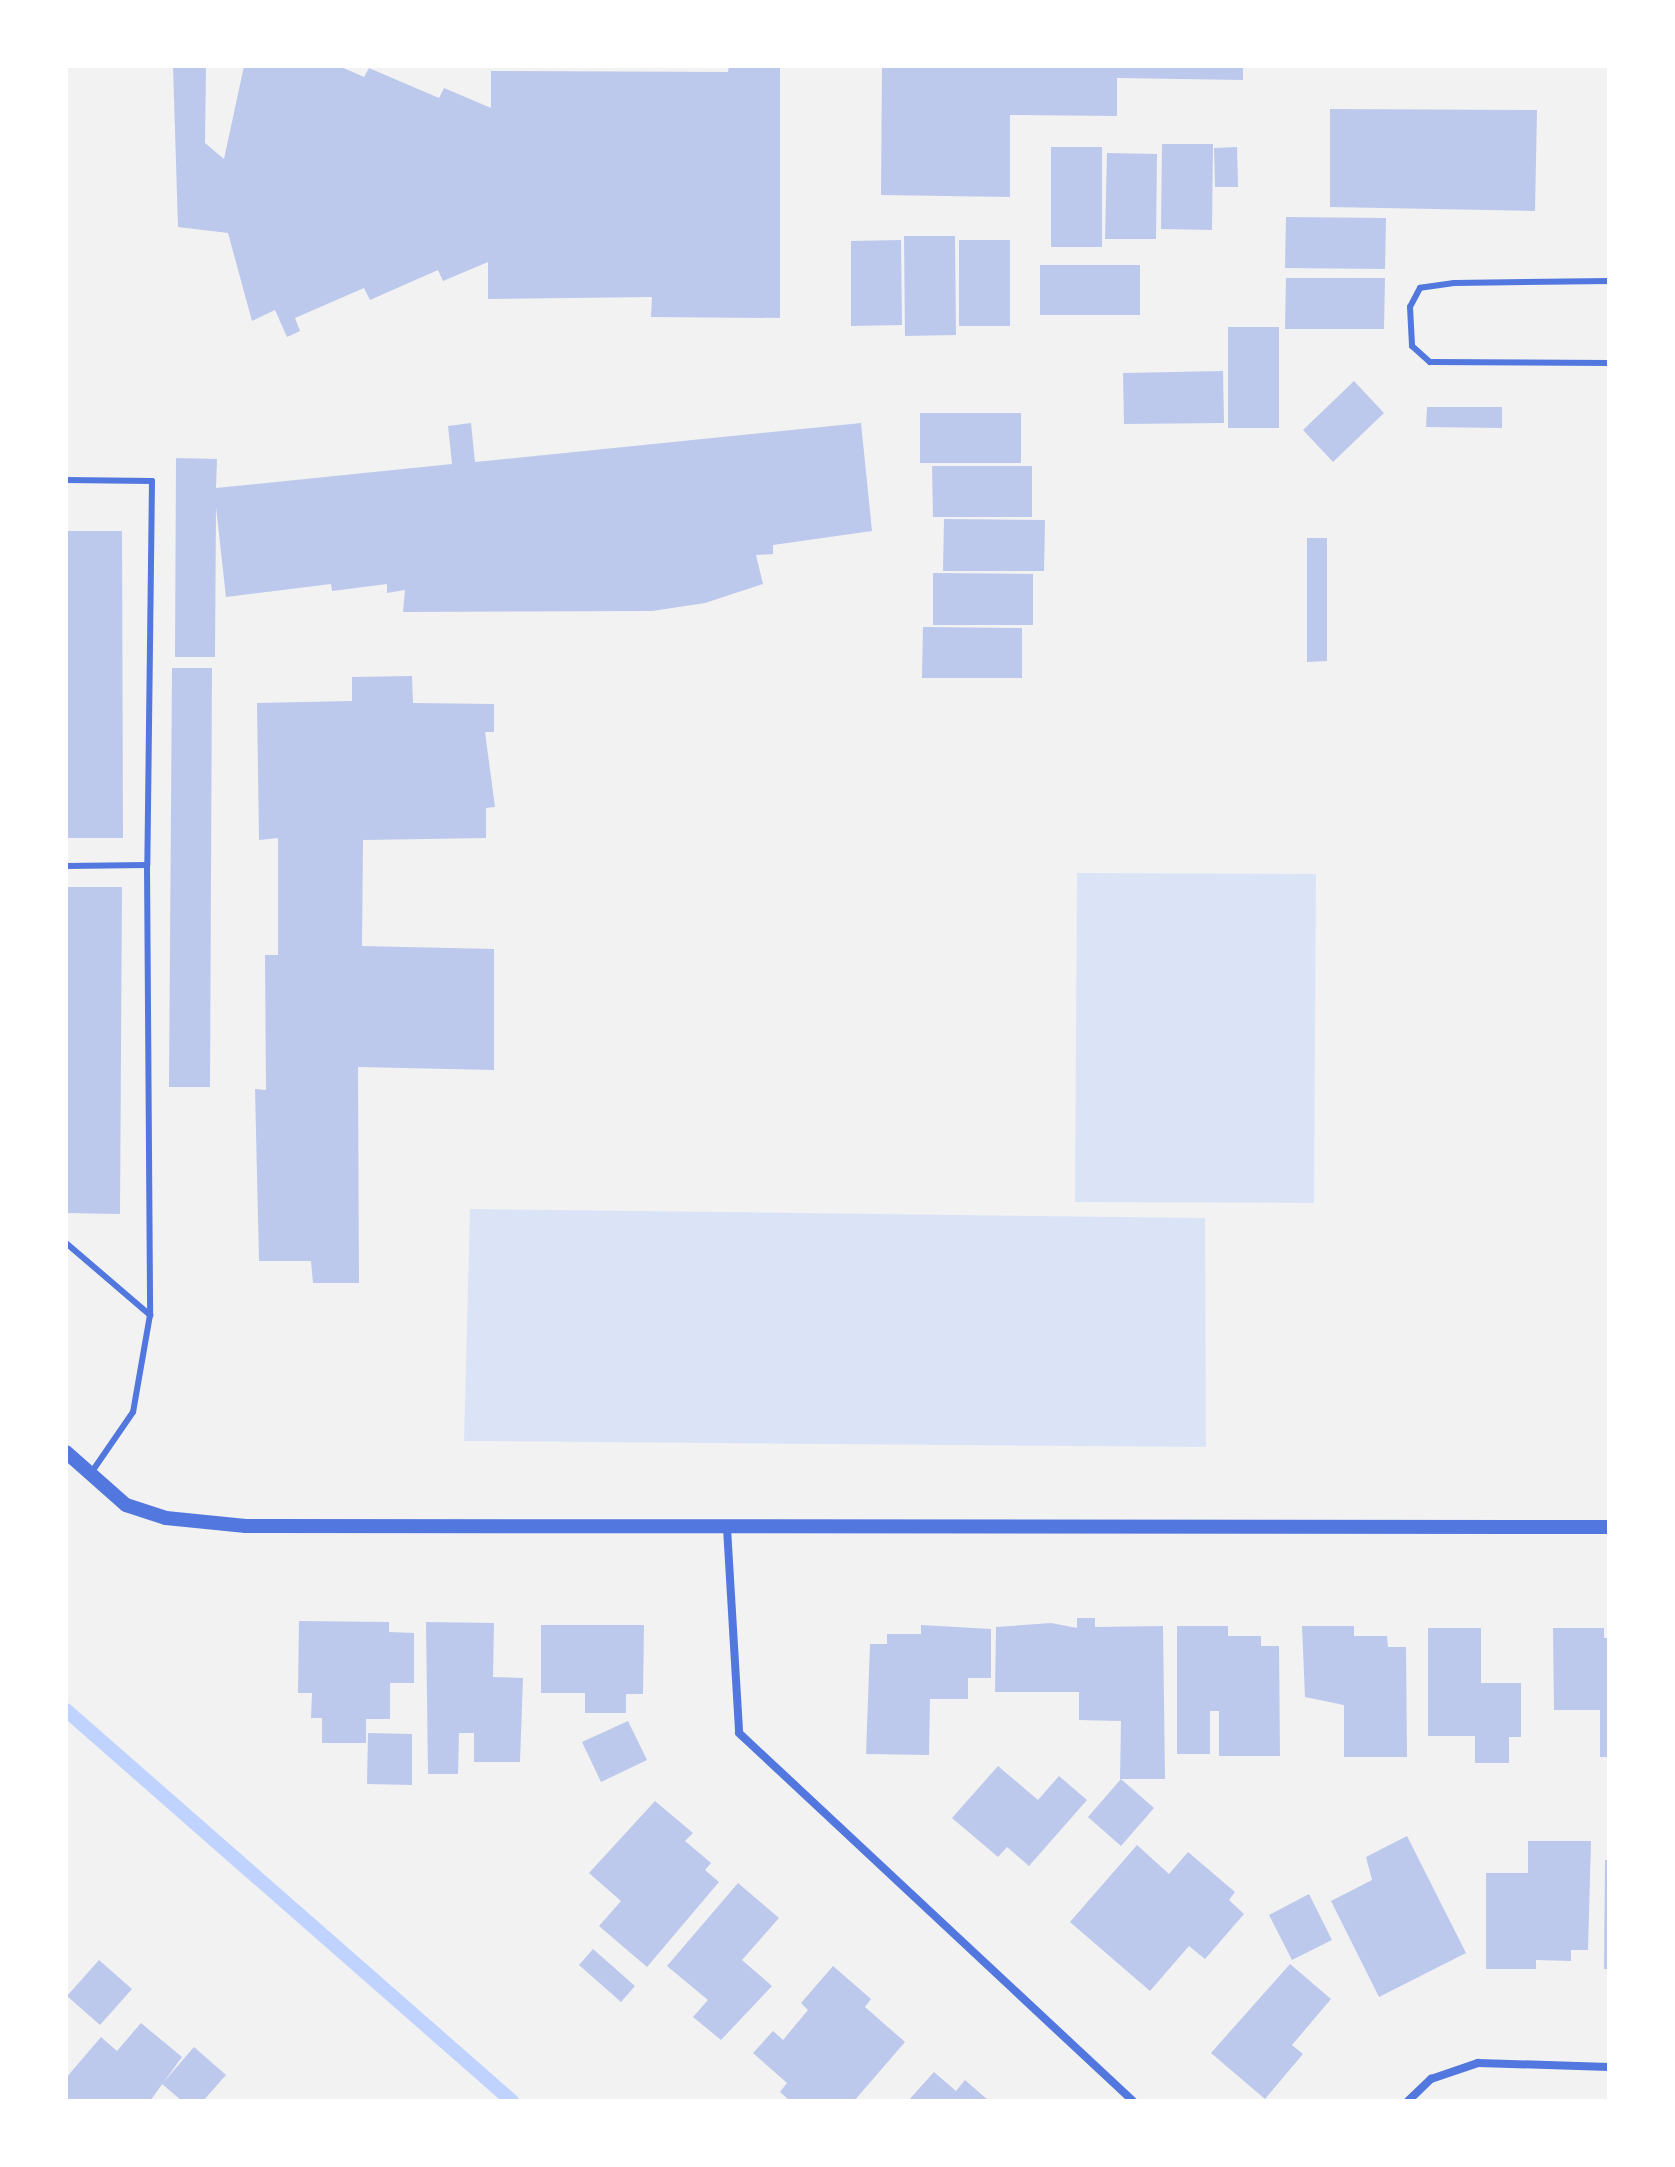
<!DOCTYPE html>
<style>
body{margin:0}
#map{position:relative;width:1675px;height:2167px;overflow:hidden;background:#f2f2f2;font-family:Jost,sans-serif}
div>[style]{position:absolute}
.green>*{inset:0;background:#dbe4f7}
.stream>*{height:14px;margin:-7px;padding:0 7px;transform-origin:7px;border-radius:7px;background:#bfd3fe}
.building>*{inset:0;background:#bdc9ec}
.service>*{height:6px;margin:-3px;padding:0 3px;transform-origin:3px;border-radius:3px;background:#5277de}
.minor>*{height:8px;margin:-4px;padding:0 4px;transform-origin:4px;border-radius:4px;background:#5277de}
.tertiary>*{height:14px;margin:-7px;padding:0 7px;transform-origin:7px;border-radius:7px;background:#5277de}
span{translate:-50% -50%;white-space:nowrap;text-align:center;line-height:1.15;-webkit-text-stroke:8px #fff;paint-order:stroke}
.frame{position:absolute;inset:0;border:68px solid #fff;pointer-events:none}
</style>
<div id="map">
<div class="green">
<div style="clip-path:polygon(1077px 873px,1316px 874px,1314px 1203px,1075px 1202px)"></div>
<div style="clip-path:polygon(470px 1209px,1205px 1218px,1206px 1447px,464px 1441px)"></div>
</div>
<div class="stream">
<div style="left:66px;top:1710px;width:593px;rotate:41.24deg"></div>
</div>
<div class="building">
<div style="clip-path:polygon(173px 66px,206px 66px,205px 143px,224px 159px,244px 66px,339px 66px,364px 77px,369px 68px,439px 98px,444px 88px,491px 108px,491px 71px,728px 72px,729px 66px,780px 66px,780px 318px,651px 317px,652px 297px,488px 299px,488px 262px,443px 281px,438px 270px,370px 300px,364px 288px,295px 318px,300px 331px,287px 337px,275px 310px,252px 321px,228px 233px,178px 227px)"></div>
<div style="clip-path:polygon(882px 66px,1243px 66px,1243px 80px,1117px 78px,1117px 116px,1010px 115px,1010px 197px,881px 195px)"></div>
<div style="clip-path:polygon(1330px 109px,1537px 110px,1535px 211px,1330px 207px)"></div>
<div style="clip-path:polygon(1162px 144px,1213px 144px,1212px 230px,1161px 229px)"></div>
<div style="clip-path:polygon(1051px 147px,1102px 147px,1102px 247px,1051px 247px)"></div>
<div style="clip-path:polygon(1237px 147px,1238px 187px,1215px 187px,1214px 148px)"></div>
<div style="clip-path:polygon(1107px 153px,1157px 154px,1156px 239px,1105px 239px)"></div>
<div style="clip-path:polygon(1286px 217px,1386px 218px,1385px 269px,1285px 268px)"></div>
<div style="clip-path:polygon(904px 236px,955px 236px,956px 335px,905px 336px)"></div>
<div style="clip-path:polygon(901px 240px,902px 325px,851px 326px,851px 241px)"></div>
<div style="clip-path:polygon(959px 240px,1010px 240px,1010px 326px,959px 326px)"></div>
<div style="clip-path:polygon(1040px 265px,1140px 265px,1140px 315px,1040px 315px)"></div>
<div style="clip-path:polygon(1286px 278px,1385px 278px,1384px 329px,1285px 329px)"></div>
<div style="clip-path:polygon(1228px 327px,1279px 327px,1279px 428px,1228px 428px)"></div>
<div style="clip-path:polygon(1223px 371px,1224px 423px,1124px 424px,1123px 373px)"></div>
<div style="clip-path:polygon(1354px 381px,1384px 413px,1333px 462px,1303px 430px)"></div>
<div style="clip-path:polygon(1427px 407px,1502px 407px,1502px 428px,1426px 427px)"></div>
<div style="clip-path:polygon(920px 413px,1021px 413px,1021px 463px,920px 463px)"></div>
<div style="clip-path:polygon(471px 423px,475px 462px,861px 423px,872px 531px,773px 545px,773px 554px,756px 555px,763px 584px,705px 603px,652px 611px,403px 612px,405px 590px,387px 593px,387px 584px,332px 591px,331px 584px,226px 597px,216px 507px,215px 657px,175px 657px,176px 458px,217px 459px,216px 488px,452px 464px,448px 426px)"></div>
<div style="clip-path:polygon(932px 466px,1032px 466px,1032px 517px,933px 517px)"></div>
<div style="clip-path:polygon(944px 519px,1045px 520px,1044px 571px,943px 571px)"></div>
<div style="clip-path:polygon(66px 531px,122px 531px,123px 838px,66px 838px)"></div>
<div style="clip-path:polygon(1307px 538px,1327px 538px,1327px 661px,1307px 662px)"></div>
<div style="clip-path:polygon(933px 573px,1033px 574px,1033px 625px,933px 625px)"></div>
<div style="clip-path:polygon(923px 627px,1022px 628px,1022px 678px,922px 678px)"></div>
<div style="clip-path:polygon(172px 668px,212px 668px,210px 1087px,169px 1087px)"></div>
<div style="clip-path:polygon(412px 676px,413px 703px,494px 704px,494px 732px,485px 732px,495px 807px,486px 808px,486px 838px,363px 840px,362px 946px,494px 949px,494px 1070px,358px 1067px,359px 1283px,313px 1283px,311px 1261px,259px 1261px,255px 1089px,266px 1090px,265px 955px,278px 955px,278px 838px,259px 840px,257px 703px,352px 701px,352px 677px)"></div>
<div style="clip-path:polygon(66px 887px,122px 887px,120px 1214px,66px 1213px)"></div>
<div style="clip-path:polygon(1077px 1618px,1095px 1618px,1095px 1627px,1163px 1626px,1165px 1779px,1120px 1779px,1121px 1721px,1079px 1720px,1079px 1692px,995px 1692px,996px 1627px,1051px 1623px,1077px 1628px)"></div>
<div style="clip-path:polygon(299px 1621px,389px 1622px,389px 1632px,414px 1633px,414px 1683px,390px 1683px,390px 1719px,366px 1719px,366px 1743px,322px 1743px,322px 1718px,311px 1718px,312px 1693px,298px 1693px)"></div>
<div style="clip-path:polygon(426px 1622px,494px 1623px,493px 1677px,523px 1678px,520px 1762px,474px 1762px,474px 1733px,459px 1733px,458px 1774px,428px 1774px)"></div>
<div style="clip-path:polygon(541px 1625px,644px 1625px,643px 1694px,626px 1694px,626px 1713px,585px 1713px,585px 1693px,541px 1693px)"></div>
<div style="clip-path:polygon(921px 1625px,991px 1629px,991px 1678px,968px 1678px,968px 1699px,930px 1699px,929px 1755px,866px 1754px,870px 1644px,887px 1644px,887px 1634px,921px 1634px)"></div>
<div style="clip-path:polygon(1177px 1626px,1228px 1626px,1228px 1636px,1261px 1636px,1261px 1646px,1279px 1646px,1280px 1756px,1219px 1756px,1219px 1711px,1210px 1711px,1210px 1754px,1177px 1754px)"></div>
<div style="clip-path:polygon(1302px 1626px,1354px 1626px,1354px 1636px,1387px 1636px,1388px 1647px,1406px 1647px,1407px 1757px,1344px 1757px,1344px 1705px,1305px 1697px)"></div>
<div style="clip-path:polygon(1428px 1628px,1481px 1628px,1481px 1683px,1521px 1683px,1521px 1737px,1509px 1737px,1509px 1763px,1475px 1763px,1475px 1736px,1428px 1736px)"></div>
<div style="clip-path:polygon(1553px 1628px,1604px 1628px,1604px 1638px,1609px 1638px,1609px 1757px,1600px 1757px,1600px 1710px,1554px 1710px)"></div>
<div style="clip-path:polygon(628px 1721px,647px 1760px,601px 1782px,582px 1742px)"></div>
<div style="clip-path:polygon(368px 1733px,412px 1734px,412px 1785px,367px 1784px)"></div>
<div style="clip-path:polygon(998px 1766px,1038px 1800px,1059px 1776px,1087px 1800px,1029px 1866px,1007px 1847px,998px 1857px,952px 1818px)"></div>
<div style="clip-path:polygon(1121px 1779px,1154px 1808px,1121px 1846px,1088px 1817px)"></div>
<div style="clip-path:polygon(655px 1801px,693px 1833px,685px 1841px,711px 1863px,705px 1870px,719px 1882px,647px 1967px,599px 1926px,621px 1901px,589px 1873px)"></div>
<div style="clip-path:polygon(1407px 1836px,1466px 1953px,1379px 1997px,1331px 1901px,1372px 1880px,1366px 1857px)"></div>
<div style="clip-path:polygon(1528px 1841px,1591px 1841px,1588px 1950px,1571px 1950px,1571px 1961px,1536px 1960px,1536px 1969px,1486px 1969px,1486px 1873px,1528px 1873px)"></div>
<div style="clip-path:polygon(1137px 1845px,1169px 1874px,1188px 1852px,1235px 1892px,1229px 1900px,1244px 1914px,1205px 1959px,1189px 1946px,1150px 1991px,1070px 1922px)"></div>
<div style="clip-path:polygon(1605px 1860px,1609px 1860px,1609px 1969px,1604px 1969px)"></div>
<div style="clip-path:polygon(738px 1883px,779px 1918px,742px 1960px,772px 1986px,721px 2040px,693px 2017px,708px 2000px,667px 1966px)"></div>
<div style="clip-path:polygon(1309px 1894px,1332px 1940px,1292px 1960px,1269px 1915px)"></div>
<div style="clip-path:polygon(593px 1949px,635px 1986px,621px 2002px,579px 1965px)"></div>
<div style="clip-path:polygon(99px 1960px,132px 1989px,100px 2025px,67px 1996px)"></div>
<div style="clip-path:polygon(1290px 1964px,1331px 1999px,1292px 2045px,1303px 2054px,1265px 2099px,1211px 2053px)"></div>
<div style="clip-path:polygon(833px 1966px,871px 1999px,865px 2007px,905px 2042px,854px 2101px,790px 2101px,780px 2092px,787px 2083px,753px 2053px,773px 2031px,783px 2040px,808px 2010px,801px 2003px)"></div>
<div style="clip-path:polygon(141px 2023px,182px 2057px,150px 2101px,66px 2101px,66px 2078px,101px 2037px,117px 2051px)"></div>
<div style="clip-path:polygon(194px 2047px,226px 2075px,203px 2101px,182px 2101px,162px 2084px)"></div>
<div style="clip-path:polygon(934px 2072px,956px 2091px,965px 2080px,989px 2101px,908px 2101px)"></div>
</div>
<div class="service">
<div style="left:1609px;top:281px;width:155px;rotate:179.3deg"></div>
<div style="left:1454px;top:283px;width:34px;rotate:172deg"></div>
<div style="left:1420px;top:288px;width:21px;rotate:118deg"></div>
<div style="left:1410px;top:307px;width:39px;rotate:87deg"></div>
<div style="left:1412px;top:346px;width:24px;rotate:42deg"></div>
<div style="left:1430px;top:362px;width:179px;rotate:0.3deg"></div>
<div style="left:66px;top:480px;width:86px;rotate:0.7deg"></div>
<div style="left:152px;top:481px;width:384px;rotate:90.7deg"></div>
<div style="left:147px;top:865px;width:450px;rotate:89.6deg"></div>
<div style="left:150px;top:1315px;width:98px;rotate:99.9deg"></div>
<div style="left:133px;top:1412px;width:74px;rotate:124.5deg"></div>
<div style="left:66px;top:866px;width:81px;rotate:-0.7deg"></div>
<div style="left:66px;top:1243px;width:111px;rotate:40.6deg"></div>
</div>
<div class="minor">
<div style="left:727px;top:1528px;width:205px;rotate:86.6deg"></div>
<div style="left:739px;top:1733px;width:539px;rotate:43.05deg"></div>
<div style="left:1408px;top:2101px;width:32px;rotate:-44deg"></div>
<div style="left:1431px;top:2079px;width:50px;rotate:-18.8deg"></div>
<div style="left:1478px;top:2063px;width:131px;rotate:1.7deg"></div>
</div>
<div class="tertiary">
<div style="left:66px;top:1452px;width:80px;rotate:41.5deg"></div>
<div style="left:126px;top:1505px;width:42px;rotate:18deg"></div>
<div style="left:166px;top:1518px;width:80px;rotate:5.7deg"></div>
<div style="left:246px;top:1526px;width:1363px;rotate:0.04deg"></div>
</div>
<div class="frame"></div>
</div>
